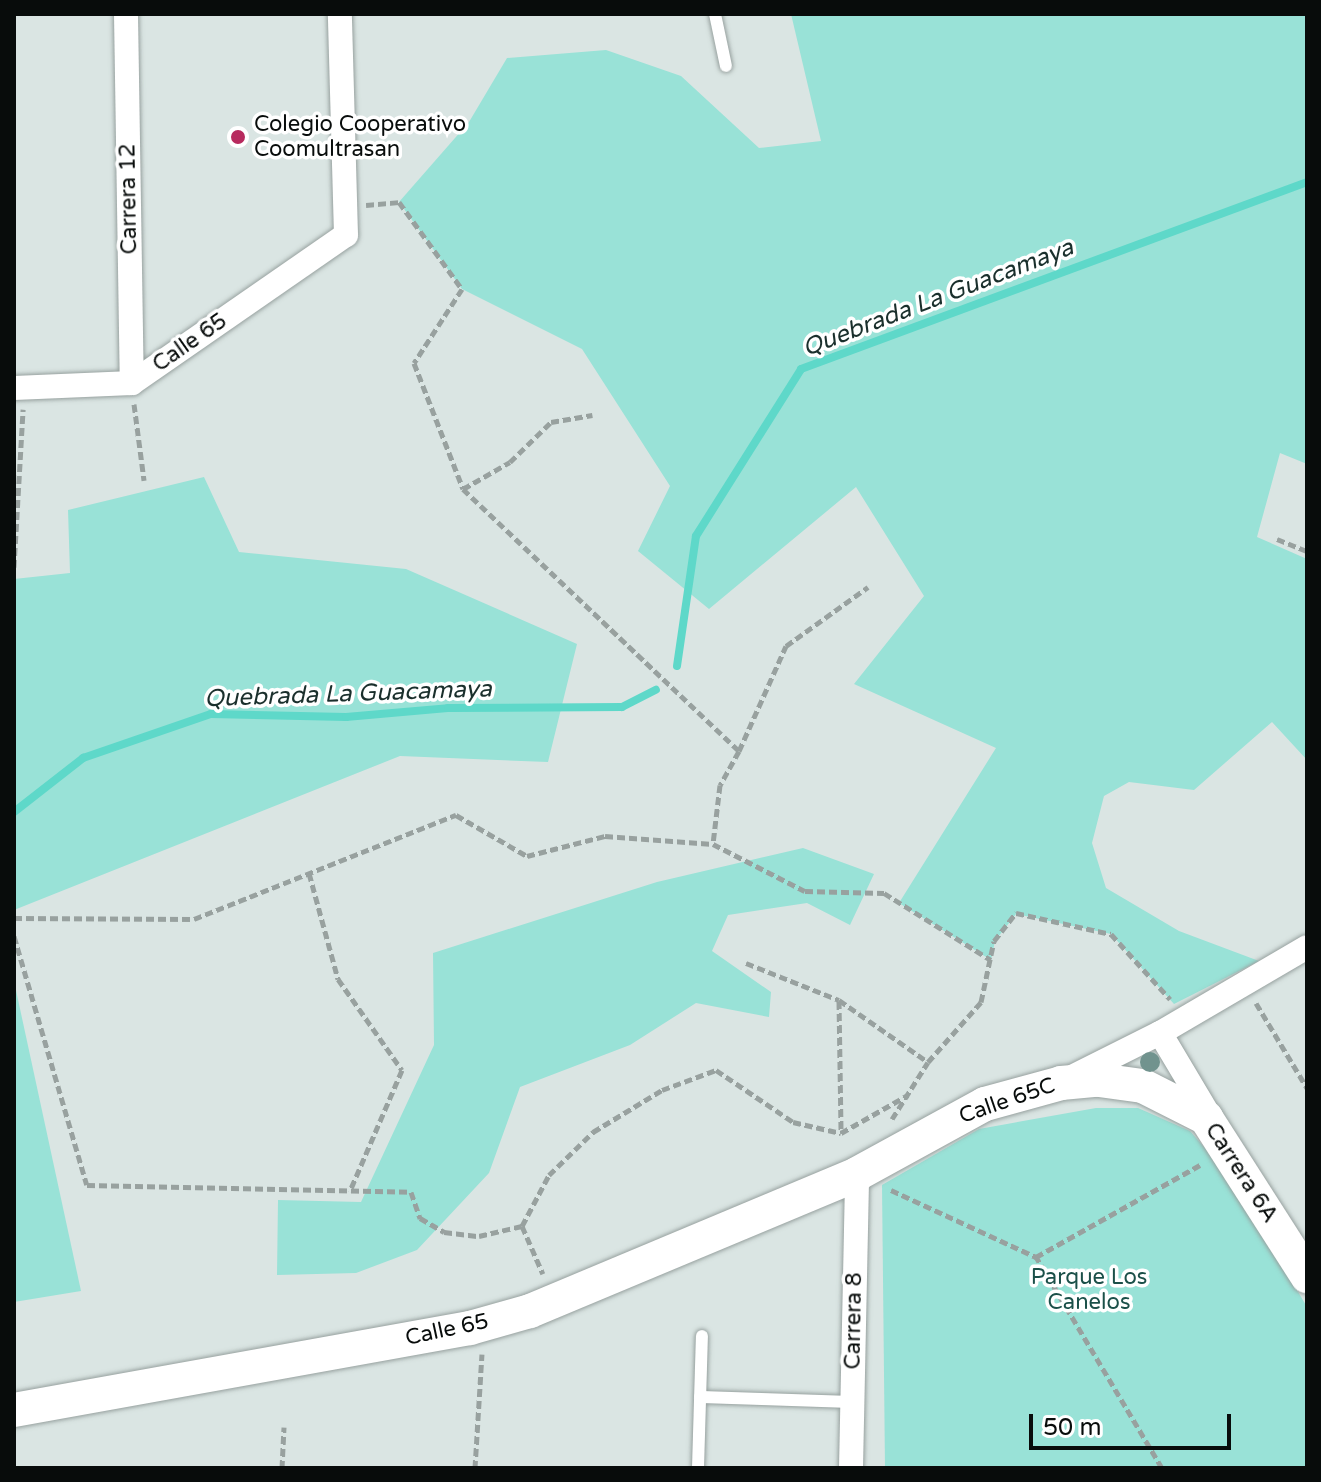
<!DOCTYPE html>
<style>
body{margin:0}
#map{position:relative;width:1321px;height:1482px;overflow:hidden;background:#dae5e3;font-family:"Varela Round",sans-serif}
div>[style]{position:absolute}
.green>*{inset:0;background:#99e2d7}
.stream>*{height:8px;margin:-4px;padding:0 4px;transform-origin:4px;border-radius:4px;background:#5ed8c9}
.path>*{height:5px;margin-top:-2.5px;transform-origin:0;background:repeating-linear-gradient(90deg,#98a19f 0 8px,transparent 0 12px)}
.roads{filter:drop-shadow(0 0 2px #97a19f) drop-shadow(0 0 2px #97a19f)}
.lane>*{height:12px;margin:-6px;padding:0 6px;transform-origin:6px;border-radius:6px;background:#fff}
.street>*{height:24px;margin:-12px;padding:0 12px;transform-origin:12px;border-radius:12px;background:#fff}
.secondary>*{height:34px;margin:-17px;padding:0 17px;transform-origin:17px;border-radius:17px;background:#fff}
.trees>*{width:20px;height:20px;margin:-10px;border-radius:50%;background:#71938e}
.dots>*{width:22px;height:22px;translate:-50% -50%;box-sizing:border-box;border:4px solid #fff;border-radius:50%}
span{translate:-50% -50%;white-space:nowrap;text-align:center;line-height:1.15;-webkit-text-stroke:7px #fff;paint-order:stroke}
.poi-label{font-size:22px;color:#080c0b}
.left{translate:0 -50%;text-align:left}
.street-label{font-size:22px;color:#080c0b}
.park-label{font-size:22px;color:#1b5049}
.water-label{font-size:24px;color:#1a2f2c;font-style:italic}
.frame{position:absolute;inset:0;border:16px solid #080c0b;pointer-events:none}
.scale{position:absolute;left:1029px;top:1414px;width:202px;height:36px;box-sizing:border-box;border:4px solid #080c0b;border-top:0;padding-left:10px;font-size:24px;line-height:28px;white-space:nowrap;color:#080c0b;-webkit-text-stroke:6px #fff;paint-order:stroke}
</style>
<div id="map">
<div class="green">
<div style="clip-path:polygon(791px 14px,1307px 14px,1307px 464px,1280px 453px,1257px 537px,1307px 559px,1307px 760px,1272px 722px,1194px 790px,1129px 782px,1104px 796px,1092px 843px,1106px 888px,1179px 931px,1259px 961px,1174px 1004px,1111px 934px,1016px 914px,995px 941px,991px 960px,899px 903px,996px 748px,854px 684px,924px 596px,856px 487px,709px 609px,638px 551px,670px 486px,582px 349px,462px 289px,399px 202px,469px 122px,507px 58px,606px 50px,681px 76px,759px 148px,821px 141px)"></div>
<div style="clip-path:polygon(204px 477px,239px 552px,406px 569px,577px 644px,548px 762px,400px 756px,14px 910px,14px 579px,70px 573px,68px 510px)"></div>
<div style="clip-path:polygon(803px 848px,874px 874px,850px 925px,807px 903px,728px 915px,712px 951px,771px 992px,769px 1017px,696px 1003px,630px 1045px,520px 1087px,489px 1173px,417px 1250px,356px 1273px,277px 1275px,278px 1200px,361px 1202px,434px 1045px,433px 953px,657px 882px)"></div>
<div style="clip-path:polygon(14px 981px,81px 1291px,14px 1302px)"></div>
<div style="clip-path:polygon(1096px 1108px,1138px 1108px,1190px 1131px,1231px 1178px,1307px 1307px,1307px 1468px,885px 1468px,882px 1185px,979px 1129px)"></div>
</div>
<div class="stream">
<div style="left:677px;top:666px;width:131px;rotate:-81.7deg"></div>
<div style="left:696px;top:536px;width:197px;rotate:-57.8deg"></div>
<div style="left:801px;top:369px;width:539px;rotate:-20.28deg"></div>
<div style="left:14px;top:812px;width:88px;rotate:-38deg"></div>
<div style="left:83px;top:758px;width:135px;rotate:-19deg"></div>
<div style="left:211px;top:714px;width:135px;rotate:1.3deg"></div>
<div style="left:346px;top:717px;width:102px;rotate:-5deg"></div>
<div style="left:448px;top:708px;width:174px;rotate:-0.3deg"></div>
<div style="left:622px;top:707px;width:38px;rotate:-27deg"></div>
</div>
<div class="path">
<div style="left:366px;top:205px;width:33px;rotate:-5deg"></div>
<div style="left:399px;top:202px;width:107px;rotate:54.1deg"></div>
<div style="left:462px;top:289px;width:88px;rotate:123deg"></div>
<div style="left:414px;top:363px;width:135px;rotate:68.7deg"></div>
<div style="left:463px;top:489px;width:381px;rotate:43.5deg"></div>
<div style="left:739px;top:751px;width:39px;rotate:119deg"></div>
<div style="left:720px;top:785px;width:59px;rotate:96.8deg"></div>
<div style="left:713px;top:844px;width:103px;rotate:27.1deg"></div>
<div style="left:805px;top:891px;width:79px;rotate:1.5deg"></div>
<div style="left:884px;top:893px;width:126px;rotate:32.1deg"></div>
<div style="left:134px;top:404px;width:77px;rotate:82.5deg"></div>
<div style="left:463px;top:489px;width:54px;rotate:-29.9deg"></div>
<div style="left:510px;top:462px;width:57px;rotate:-44.3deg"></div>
<div style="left:551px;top:422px;width:42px;rotate:-9.7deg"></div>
<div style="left:1277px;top:539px;width:32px;rotate:22deg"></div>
<div style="left:14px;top:567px;width:158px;rotate:-86.7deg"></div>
<div style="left:739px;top:751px;width:115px;rotate:-65.9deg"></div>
<div style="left:786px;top:646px;width:101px;rotate:-35.7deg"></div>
<div style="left:309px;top:873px;width:110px;rotate:74.7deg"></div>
<div style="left:338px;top:979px;width:111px;rotate:54.9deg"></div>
<div style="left:402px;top:1070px;width:132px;rotate:113.3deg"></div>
<div style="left:14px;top:918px;width:180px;rotate:0.3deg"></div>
<div style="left:194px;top:919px;width:282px;rotate:-21.7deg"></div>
<div style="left:456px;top:815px;width:82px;rotate:30deg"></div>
<div style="left:527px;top:856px;width:81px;rotate:-14.4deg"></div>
<div style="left:605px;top:836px;width:108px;rotate:4.2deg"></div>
<div style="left:14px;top:936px;width:259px;rotate:73.7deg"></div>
<div style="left:87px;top:1185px;width:324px;rotate:1.2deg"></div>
<div style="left:411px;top:1192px;width:28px;rotate:71deg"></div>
<div style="left:420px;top:1218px;width:28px;rotate:30deg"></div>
<div style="left:444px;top:1232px;width:35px;rotate:7deg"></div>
<div style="left:479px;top:1236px;width:44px;rotate:-13.1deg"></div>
<div style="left:522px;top:1226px;width:58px;rotate:-62.1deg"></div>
<div style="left:549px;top:1175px;width:62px;rotate:-44.3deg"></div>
<div style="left:593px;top:1132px;width:81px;rotate:-31.3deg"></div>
<div style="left:662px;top:1090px;width:58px;rotate:-20.3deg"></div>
<div style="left:716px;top:1070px;width:93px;rotate:34deg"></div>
<div style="left:793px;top:1122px;width:49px;rotate:12.9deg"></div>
<div style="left:841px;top:1133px;width:77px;rotate:-29.6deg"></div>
<div style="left:746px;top:963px;width:100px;rotate:21.7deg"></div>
<div style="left:839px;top:1000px;width:108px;rotate:34.9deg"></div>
<div style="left:839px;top:1001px;width:132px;rotate:89.1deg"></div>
<div style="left:1256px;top:1003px;width:99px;rotate:59deg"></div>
<div style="left:892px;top:1119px;width:67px;rotate:-57.7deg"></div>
<div style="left:928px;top:1062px;width:80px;rotate:-48.5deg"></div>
<div style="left:981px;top:1002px;width:62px;rotate:-78deg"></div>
<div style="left:994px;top:941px;width:36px;rotate:-52deg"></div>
<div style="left:1016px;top:913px;width:97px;rotate:12.5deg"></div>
<div style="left:1111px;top:934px;width:88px;rotate:47.8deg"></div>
<div style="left:891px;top:1190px;width:160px;rotate:24.8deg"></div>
<div style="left:522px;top:1226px;width:52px;rotate:66.4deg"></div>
<div style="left:282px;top:1468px;width:41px;rotate:-87.2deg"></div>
<div style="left:475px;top:1468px;width:114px;rotate:-86.5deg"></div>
<div style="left:1162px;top:1468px;width:246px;rotate:-120.8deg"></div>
<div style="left:1036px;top:1257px;width:188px;rotate:-29.3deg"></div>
</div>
<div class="roads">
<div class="lane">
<div style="left:715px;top:14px;width:53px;rotate:78.1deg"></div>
<div style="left:700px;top:1397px;width:153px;rotate:1.9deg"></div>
<div style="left:698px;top:1468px;width:132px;rotate:-88.3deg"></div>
</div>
<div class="street">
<div style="left:126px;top:14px;width:369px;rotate:89.1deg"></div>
<div style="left:14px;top:388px;width:118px;rotate:-2.4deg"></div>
<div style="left:132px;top:383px;width:260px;rotate:-34.7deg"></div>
<div style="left:346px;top:235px;width:221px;rotate:-91.6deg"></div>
<div style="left:1160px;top:1033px;width:104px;rotate:59.2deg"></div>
<div style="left:1074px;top:1076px;width:96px;rotate:-26.6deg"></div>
<div style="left:1160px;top:1033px;width:170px;rotate:-30.3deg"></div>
<div style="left:851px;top:1468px;width:294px;rotate:-88.8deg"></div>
</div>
<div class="secondary">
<div style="left:14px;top:1410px;width:463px;rotate:-10.2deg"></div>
<div style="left:470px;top:1328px;width:62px;rotate:-15.8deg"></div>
<div style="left:530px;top:1311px;width:355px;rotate:-22.7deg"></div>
<div style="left:857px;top:1174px;width:146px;rotate:-28.7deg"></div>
<div style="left:985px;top:1104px;width:79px;rotate:-15.4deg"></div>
<div style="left:1061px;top:1083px;width:38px;rotate:-5deg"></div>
<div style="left:1099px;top:1080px;width:44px;rotate:7.8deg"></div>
<div style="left:1143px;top:1086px;width:71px;rotate:26.9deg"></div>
<div style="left:1206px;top:1118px;width:188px;rotate:57.4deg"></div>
</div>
</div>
<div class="trees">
<div style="left:1150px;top:1062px"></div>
</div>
<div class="dots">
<div style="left:238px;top:137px;background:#b72a5e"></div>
</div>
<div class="poi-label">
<span class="left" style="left:254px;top:137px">Colegio Cooperativo<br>Coomultrasan</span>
</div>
<div class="street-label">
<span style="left:129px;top:199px;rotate:-91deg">Carrera 12</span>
<span style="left:190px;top:343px;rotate:-35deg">Calle 65</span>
<span style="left:1007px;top:1101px;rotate:-19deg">Calle 65C</span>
<span style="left:1241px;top:1173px;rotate:57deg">Carrera 6A</span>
<span style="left:854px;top:1321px;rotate:-89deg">Carrera 8</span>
<span style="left:447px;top:1330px;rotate:-12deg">Calle 65</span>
</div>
<div class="park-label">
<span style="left:1089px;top:1290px">Parque Los<br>Canelos</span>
</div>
<div class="water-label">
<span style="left:938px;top:298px;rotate:-21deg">Quebrada La Guacamaya</span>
<span style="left:348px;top:694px;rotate:-2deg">Quebrada La Guacamaya</span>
</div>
<div class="frame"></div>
<div class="scale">50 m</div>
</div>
